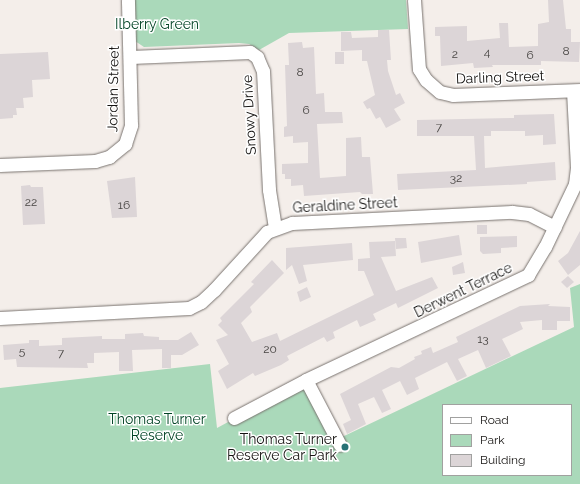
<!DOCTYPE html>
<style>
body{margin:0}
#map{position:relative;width:580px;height:484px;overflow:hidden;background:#f4eeea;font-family:Raleway,sans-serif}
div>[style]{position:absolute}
.green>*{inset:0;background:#aad9ba}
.building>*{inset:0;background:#dcd5d7}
.roads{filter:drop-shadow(0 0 1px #79736f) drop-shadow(0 0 1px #79736f)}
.minor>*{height:13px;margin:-6.5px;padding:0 6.5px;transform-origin:6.5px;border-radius:6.5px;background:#fff}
.dots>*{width:11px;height:11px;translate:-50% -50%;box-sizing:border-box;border:2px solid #fff;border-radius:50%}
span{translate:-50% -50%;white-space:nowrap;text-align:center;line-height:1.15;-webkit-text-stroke:3px #fff;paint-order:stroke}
.number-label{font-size:12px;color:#474442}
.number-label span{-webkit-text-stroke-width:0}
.park-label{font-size:14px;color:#004324}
.street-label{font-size:14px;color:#151311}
.poi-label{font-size:14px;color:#151311}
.right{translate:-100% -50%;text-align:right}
.legend{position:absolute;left:442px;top:404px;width:130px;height:72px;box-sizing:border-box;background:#fff;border:1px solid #a1a1a0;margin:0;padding:5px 7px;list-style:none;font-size:12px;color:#151311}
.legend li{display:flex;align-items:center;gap:8px;height:20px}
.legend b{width:20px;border:1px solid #a1a1a0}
</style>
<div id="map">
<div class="green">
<div style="clip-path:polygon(132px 0,406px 0,408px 29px,289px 33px,259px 50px,249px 44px,239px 43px,144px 47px,135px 41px)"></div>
<div style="clip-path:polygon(evenodd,580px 284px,580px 484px,0 484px,0 388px,210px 364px,217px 428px,306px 380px,342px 437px,574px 327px,570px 288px,580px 284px,443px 405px,571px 405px,571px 475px,443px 475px,443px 405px)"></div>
</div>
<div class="building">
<div style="clip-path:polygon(548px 0,563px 0,566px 29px,571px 29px,571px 42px,580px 42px,579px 62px,541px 61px,541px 65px,492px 65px,493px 67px,474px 68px,473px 63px,441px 66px,440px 36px,435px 36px,435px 27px,467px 26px,467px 41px,500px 38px,499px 23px,508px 23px,509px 47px,538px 46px,538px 24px,549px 22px)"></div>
<div style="clip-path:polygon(378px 30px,389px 30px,391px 60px,387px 60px,388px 71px,396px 95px,400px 93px,405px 103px,394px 109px,401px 120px,386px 128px,380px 117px,376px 119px,370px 108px,367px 109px,363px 102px,375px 95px,367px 61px,362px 61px,362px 50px,341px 51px,341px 32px,351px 32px,352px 38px,378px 37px)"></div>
<div style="clip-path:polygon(302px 42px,303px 48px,314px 47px,316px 94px,324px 93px,325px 112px,342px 112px,343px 123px,317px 124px,320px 178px,346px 176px,346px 138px,361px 137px,362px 157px,370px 157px,373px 194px,362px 194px,360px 192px,304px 196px,303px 185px,291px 186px,291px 179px,285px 179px,285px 174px,282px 174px,282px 164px,308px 163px,308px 142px,293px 143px,293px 136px,284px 137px,284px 127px,287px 126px,285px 65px,289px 65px,288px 43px)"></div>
<div style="clip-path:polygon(48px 52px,50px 79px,32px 80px,33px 97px,23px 98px,24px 108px,16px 108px,17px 115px,13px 115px,13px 118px,0 119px,0 54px)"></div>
<div style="clip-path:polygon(335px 52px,344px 52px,344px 64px,335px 64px)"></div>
<div style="clip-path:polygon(554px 114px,556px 144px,543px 145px,543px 135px,525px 136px,525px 131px,491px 131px,491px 136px,484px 136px,485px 168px,555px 162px,556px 180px,527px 182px,527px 184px,398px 190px,397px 174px,476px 170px,474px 136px,417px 136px,417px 120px,514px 118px,514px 115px)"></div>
<div style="clip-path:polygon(135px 177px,137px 217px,112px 218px,107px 181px)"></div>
<div style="clip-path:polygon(30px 185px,31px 187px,43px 187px,45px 224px,23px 225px,21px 186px)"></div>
<div style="clip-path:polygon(477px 225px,487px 225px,487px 234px,477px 234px)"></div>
<div style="clip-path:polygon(580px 231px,580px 265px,568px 275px,558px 261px,568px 253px)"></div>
<div style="clip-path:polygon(459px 235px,462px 255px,421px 263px,418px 242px)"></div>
<div style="clip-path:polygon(517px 236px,517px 247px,501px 248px,501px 253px,483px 254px,480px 251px,480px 237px)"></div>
<div style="clip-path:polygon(395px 238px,406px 238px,407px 248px,396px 249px)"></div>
<div style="clip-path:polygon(395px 241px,396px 256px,381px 257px,396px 291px,432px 277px,438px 288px,398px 308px,396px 303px,373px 314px,376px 320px,360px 327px,357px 320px,333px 332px,335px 338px,327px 342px,324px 337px,287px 356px,289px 360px,281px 365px,255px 376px,253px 373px,227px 389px,218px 371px,229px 364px,216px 340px,228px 335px,218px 325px,222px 321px,220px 318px,254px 284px,251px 282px,272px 260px,284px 273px,250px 307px,252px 312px,241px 323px,252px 342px,277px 333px,280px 341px,374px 295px,364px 271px,358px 271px,358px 259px,370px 258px,369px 242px)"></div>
<div style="clip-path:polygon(352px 243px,353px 260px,303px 265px,307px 281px,299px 284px,292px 265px,286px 270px,286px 248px)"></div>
<div style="clip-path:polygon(463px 262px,465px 273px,453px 275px,452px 267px)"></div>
<div style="clip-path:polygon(568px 276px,574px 282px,567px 288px,561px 282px)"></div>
<div style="clip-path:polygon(307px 287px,311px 297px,300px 302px,297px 292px)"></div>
<div style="clip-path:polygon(550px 304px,548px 306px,570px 307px,570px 321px,557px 321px,557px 330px,542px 330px,542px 320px,520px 322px,523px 329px,502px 339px,511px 356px,486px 368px,478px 350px,458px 359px,467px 376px,457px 381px,447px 362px,415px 378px,419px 389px,407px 395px,400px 381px,382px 390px,391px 409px,382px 413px,374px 397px,358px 404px,366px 424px,347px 434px,343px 424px,351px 420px,340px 394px,391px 367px,399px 368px,415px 359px,414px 357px,422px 354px,421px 351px,431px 347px,433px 353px,458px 342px,456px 337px,520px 306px)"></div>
<div style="clip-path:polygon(191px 332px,199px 345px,182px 355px,171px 355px,171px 368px,162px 368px,162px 349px,132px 350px,133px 371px,119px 371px,119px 352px,94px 353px,94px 363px,87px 363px,88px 368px,17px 367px,16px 359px,4px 360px,3px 345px,29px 343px,29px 340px,39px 340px,39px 346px,62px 345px,62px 338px,102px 336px,102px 339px,125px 339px,125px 334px,143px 333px,144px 336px,159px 337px,159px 340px,178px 340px)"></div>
</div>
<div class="roads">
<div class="minor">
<div style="left:414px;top:0;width:69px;rotate:85.9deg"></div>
<div style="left:419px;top:69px;width:13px;rotate:58deg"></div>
<div style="left:426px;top:80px;width:18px;rotate:41deg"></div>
<div style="left:440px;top:92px;width:13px;rotate:13deg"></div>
<div style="left:453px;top:95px;width:127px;rotate:-2.3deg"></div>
<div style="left:131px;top:57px;width:119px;rotate:-2.4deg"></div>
<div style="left:250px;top:52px;width:9px;rotate:36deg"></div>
<div style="left:257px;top:57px;width:15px;rotate:67deg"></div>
<div style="left:263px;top:71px;width:119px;rotate:87.1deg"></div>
<div style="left:269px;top:190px;width:38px;rotate:81deg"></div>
<div style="left:0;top:165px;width:95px;rotate:-2.4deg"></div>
<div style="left:95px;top:161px;width:15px;rotate:-16deg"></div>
<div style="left:109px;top:157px;width:21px;rotate:-39deg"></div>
<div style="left:125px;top:144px;width:20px;rotate:-72deg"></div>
<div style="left:131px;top:125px;width:125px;rotate:-91.4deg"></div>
<div style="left:0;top:318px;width:189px;rotate:-3deg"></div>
<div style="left:189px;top:308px;width:13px;rotate:-27deg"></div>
<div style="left:201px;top:302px;width:18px;rotate:-43deg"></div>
<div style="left:214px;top:290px;width:79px;rotate:-47.6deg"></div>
<div style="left:267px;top:232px;width:27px;rotate:-20deg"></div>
<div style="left:292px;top:223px;width:220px;rotate:-2.9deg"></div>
<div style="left:512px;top:212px;width:17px;rotate:7deg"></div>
<div style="left:529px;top:214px;width:29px;rotate:27deg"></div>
<div style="left:306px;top:380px;width:73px;rotate:62.4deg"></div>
<div style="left:234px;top:418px;width:81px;rotate:-27.8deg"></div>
<div style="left:306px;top:380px;width:246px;rotate:-25.3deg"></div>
<div style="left:528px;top:275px;width:33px;rotate:-59deg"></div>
<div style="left:545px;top:247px;width:70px;rotate:-64.5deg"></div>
<div style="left:575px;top:184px;width:17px;rotate:-83deg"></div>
<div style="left:577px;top:167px;width:76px;rotate:-93deg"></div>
</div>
</div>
<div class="dots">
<div style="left:345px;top:447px;background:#267175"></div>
</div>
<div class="number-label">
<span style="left:566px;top:52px">8</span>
<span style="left:487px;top:53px">4</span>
<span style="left:455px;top:55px">2</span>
<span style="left:530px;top:56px">6</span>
<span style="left:300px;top:73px">8</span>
<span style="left:306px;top:111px">6</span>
<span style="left:439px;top:128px">7</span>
<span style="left:456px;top:179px">32</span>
<span style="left:31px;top:203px">22</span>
<span style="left:124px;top:206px">16</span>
<span style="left:483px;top:340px">13</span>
<span style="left:270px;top:350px">20</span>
<span style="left:22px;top:352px">5</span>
<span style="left:61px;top:354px">7</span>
</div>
<div class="park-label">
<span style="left:157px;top:24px">Ilberry Green</span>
<span style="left:157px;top:427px">Thomas Turner<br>Reserve</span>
</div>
<div class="street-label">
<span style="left:500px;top:77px;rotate:-2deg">Darling Street</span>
<span style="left:113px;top:89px;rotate:-89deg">Jordan Street</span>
<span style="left:249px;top:115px;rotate:-93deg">Snowy Drive</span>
<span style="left:345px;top:205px;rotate:-3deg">Geraldine Street</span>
<span style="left:463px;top:290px;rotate:-26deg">Derwent Terrace</span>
</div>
<div class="poi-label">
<span class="right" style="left:337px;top:447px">Thomas Turner<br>Reserve Car Park</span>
</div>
<ul class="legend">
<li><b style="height:5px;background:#fff"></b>Road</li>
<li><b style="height:11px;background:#aad9ba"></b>Park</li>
<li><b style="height:11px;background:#dcd5d7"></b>Building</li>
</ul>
</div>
